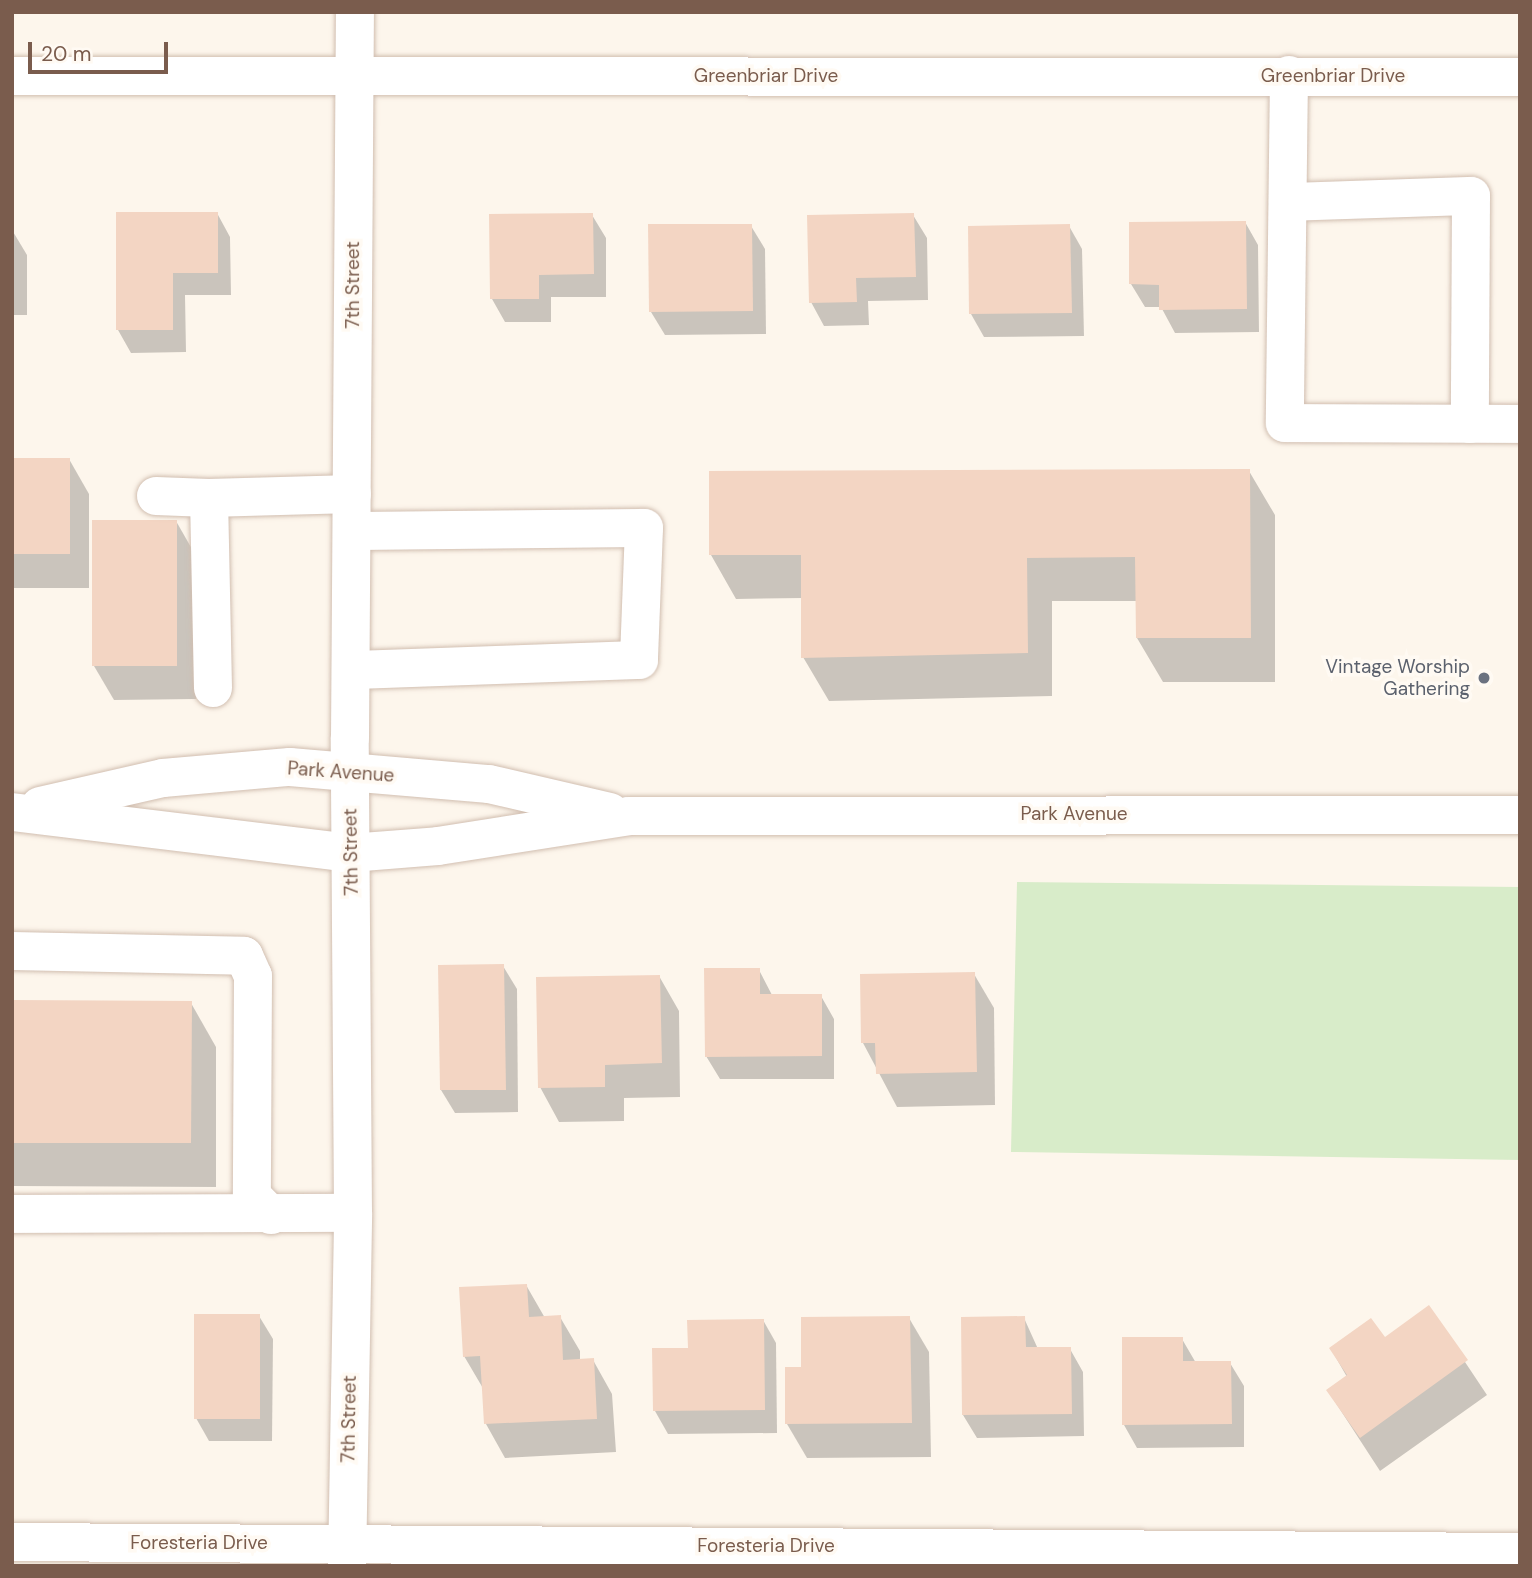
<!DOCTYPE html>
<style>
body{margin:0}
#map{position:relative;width:1532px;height:1578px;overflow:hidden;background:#fdf6ec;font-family:"DM Sans",sans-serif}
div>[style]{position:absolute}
.green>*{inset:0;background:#d8ecc9}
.shadow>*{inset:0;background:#0003}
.building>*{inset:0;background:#f3d5c3}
.roads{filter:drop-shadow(0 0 2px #d1beb0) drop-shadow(0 0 2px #d1beb0)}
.minor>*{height:38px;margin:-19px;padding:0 19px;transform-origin:19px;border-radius:19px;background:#fff}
.dots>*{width:19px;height:19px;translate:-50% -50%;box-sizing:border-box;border:4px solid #fffaf3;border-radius:50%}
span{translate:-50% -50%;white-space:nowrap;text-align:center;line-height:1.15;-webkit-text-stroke:7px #fffaf3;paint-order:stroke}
.street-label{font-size:19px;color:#7a5c4d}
.worship-label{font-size:19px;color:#5b616d}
.right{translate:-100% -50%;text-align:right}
.frame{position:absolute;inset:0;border:14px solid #7a5c4d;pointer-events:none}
.scale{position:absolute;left:28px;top:42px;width:140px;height:32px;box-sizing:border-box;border:4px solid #7a5c4d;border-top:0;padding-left:9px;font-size:21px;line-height:24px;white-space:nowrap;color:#7a5c4d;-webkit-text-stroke:5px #fffaf3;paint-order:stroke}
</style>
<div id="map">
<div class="green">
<div style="clip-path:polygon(1017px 882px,1520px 887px,1520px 1160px,1011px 1152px)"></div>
</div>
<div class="shadow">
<div style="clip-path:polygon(217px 213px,230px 237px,231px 295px,185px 295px,186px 352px,131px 353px,118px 330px)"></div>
<div style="clip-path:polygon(592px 215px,606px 238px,606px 297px,551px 297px,551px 322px,505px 322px,492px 299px)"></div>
<div style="clip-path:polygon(913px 215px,927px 238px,928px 300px,868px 301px,869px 325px,824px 326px,811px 302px)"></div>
<div style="clip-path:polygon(1245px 222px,1258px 245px,1259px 332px,1175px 333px,1161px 307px,1145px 307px,1131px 284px)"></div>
<div style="clip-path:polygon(751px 226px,765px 249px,766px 334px,665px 335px,651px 312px)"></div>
<div style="clip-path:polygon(1069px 226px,1082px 249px,1084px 336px,984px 337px,971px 314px)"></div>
<div style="clip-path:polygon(12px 230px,27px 255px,27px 315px,12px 315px)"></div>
<div style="clip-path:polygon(69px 459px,89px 494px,89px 588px,12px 588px,12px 460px)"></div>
<div style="clip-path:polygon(1249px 471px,1275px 515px,1275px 682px,1163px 682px,1137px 638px,1137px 601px,1052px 601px,1052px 696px,829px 701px,803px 657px,803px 598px,736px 599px,711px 555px)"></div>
<div style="clip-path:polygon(176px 521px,196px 556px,196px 699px,114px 700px,94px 666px)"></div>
<div style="clip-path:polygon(440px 966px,503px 966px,517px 989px,518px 1112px,455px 1113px,441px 1090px)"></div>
<div style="clip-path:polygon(759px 970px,772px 995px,821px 996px,834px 1019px,834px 1079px,720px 1079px,706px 1056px)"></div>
<div style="clip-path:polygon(974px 974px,994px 1008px,995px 1105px,897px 1107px,863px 1043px)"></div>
<div style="clip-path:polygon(659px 976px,679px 1011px,680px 1097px,624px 1098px,624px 1121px,559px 1122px,540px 1087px)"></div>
<div style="clip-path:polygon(12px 1002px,191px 1003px,216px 1047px,216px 1187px,12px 1186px)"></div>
<div style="clip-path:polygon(526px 1285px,545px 1318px,560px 1317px,580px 1351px,580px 1360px,593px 1360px,612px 1394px,616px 1452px,505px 1458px,486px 1424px,484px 1390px,464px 1356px)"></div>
<div style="clip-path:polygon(1429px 1308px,1487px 1395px,1380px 1471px,1328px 1391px,1347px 1377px,1331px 1349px,1385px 1339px)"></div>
<div style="clip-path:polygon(259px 1316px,273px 1339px,272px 1441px,209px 1441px,196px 1418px)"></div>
<div style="clip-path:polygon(909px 1318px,929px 1352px,931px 1457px,807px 1458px,787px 1424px,803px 1368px)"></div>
<div style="clip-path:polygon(1024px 1318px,1038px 1349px,1070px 1349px,1083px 1372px,1084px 1436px,977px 1438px,963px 1415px)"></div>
<div style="clip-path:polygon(763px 1320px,776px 1343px,777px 1433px,668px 1434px,655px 1411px,689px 1349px)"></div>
<div style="clip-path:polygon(1182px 1339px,1196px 1363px,1230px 1363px,1244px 1386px,1244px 1447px,1137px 1448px,1124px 1425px)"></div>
</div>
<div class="building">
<div style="clip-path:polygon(116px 212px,218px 212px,218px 273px,173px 273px,173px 330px,116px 330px)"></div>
<div style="clip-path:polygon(593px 213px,594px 274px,539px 275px,539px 299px,490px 299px,489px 214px)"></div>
<div style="clip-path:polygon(914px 213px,916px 277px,856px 278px,857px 302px,809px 303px,807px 215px)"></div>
<div style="clip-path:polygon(1246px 221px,1247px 309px,1159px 310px,1159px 285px,1129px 284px,1129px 222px)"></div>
<div style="clip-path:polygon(648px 224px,752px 224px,753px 311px,649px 312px)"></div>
<div style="clip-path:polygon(1070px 224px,1072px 313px,969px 314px,968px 226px)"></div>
<div style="clip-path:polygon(12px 458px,70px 458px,70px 554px,12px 554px)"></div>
<div style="clip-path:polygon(1250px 469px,1251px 638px,1136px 638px,1135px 557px,1027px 558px,1028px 653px,801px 658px,801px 555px,709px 555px,709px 471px)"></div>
<div style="clip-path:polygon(92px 520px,177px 520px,177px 666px,92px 666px)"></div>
<div style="clip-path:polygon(504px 964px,506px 1090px,440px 1090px,438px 965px)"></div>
<div style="clip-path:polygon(704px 968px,760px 968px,760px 994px,822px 994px,822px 1056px,705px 1057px)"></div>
<div style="clip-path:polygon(975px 972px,977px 1072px,876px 1074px,875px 1043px,861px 1043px,860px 974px)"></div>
<div style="clip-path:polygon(660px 975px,662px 1063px,605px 1065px,605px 1087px,538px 1088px,536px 977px)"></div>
<div style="clip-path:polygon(12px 1000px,192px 1001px,191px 1143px,12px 1143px)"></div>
<div style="clip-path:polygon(527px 1284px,529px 1317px,561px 1315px,563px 1360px,594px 1358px,597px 1419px,484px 1424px,480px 1356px,463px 1357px,459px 1287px)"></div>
<div style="clip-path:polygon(1429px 1305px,1468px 1360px,1360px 1438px,1326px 1390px,1347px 1375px,1329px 1348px,1371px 1318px,1385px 1337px)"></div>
<div style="clip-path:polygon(194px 1314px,260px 1314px,260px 1419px,194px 1419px)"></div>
<div style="clip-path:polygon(910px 1316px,912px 1423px,785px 1424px,785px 1367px,801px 1367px,801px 1317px)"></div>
<div style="clip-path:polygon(1025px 1316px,1026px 1347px,1071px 1347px,1072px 1414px,962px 1415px,961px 1317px)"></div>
<div style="clip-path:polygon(764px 1319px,765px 1410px,653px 1411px,652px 1348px,688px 1348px,687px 1320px)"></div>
<div style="clip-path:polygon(1122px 1337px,1183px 1337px,1183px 1361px,1231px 1361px,1232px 1424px,1122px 1425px)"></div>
</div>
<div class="roads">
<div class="minor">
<div style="left:1289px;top:75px;width:348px;rotate:90.7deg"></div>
<div style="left:1285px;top:423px;width:235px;rotate:0.2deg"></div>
<div style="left:12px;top:76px;width:1508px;rotate:0.04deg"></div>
<div style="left:1289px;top:202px;width:182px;rotate:-1.9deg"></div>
<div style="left:1471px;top:196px;width:228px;rotate:90.3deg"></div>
<div style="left:156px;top:496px;width:53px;rotate:2.2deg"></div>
<div style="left:353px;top:531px;width:291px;rotate:-0.6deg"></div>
<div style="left:644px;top:528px;width:132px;rotate:92.2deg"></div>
<div style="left:639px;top:660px;width:286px;rotate:178deg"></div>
<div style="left:213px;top:688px;width:190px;rotate:-91.2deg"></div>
<div style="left:209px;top:498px;width:143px;rotate:-1.6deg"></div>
<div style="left:40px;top:806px;width:126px;rotate:-12.8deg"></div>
<div style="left:163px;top:778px;width:127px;rotate:-5deg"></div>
<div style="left:290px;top:767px;width:200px;rotate:4.9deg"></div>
<div style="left:489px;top:784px;width:124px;rotate:13deg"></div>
<div style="left:12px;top:812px;width:340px;rotate:6.9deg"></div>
<div style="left:350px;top:853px;width:88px;rotate:-4.5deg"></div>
<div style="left:438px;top:846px;width:193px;rotate:-8.9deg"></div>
<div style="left:629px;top:816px;width:891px;rotate:-0.06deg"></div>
<div style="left:12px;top:951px;width:232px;rotate:1.2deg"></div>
<div style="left:244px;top:956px;width:22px;rotate:66deg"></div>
<div style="left:253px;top:976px;width:220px;rotate:90.3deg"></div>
<div style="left:252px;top:1196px;width:27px;rotate:45deg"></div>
<div style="left:12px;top:1214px;width:341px;rotate:-0.2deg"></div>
<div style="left:12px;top:1542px;width:1508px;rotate:0.38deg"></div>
<div style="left:347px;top:1566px;width:353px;rotate:-89deg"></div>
<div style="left:353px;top:1213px;width:475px;rotate:-90.4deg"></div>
<div style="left:350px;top:738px;width:726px;rotate:-89.61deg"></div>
</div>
</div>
<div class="dots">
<div style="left:1484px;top:678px;background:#6b7280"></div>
</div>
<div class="street-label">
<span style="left:766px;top:76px">Greenbriar Drive</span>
<span style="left:1333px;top:76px">Greenbriar Drive</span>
<span style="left:353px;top:285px;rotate:-90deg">7th Street</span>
<span style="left:341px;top:772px;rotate:4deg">Park Avenue</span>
<span style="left:1074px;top:814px">Park Avenue</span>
<span style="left:351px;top:852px;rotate:-91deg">7th Street</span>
<span style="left:349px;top:1419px;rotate:-89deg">7th Street</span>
<span style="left:199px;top:1543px">Foresteria Drive</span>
<span style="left:766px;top:1546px">Foresteria Drive</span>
</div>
<div class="worship-label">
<span class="right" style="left:1470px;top:678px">Vintage Worship<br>Gathering</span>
</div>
<div class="frame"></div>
<div class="scale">20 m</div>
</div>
